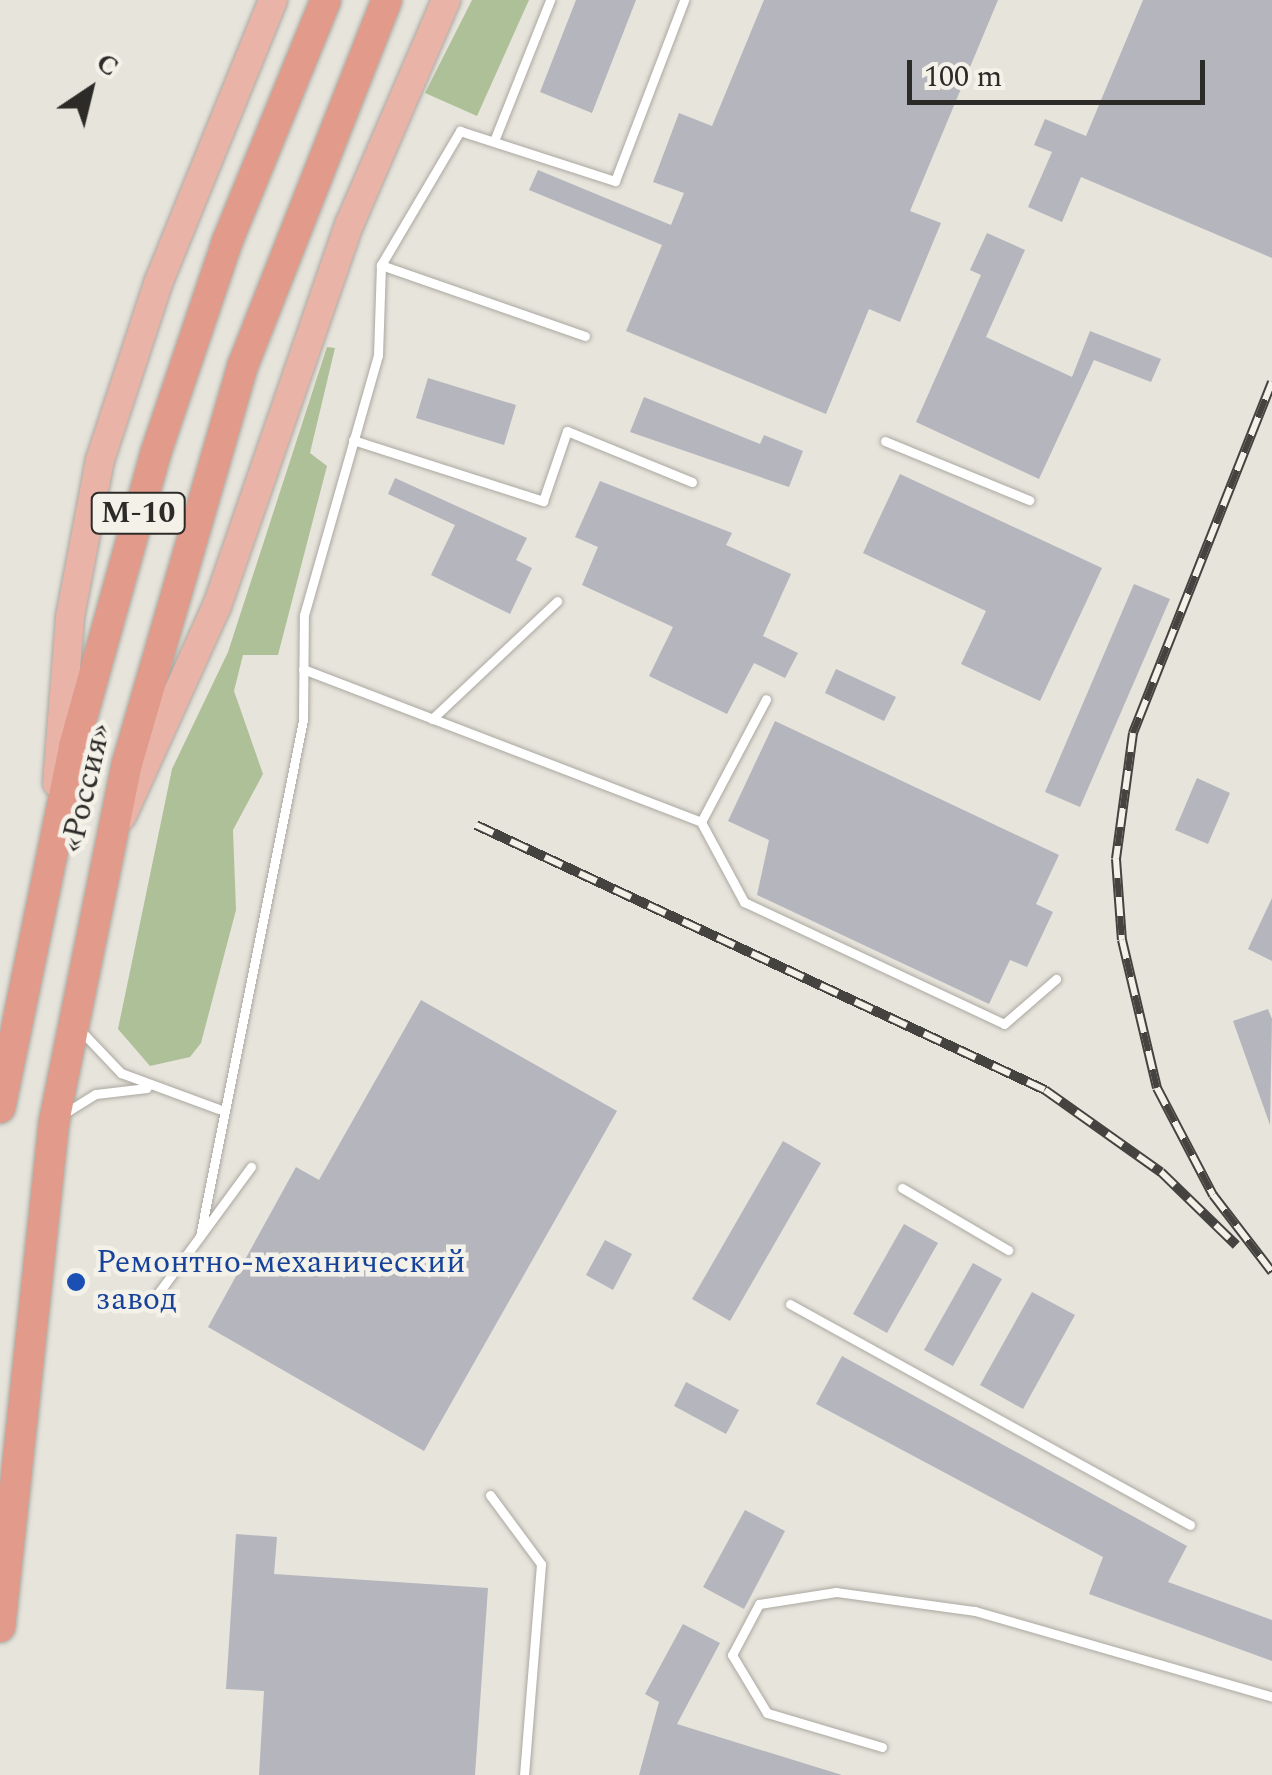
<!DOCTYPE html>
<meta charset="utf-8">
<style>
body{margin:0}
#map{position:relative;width:1272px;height:1775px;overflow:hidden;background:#e7e4dc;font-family:Spectral,serif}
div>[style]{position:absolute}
.green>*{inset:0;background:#aec098}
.building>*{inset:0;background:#b5b5bd}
.roads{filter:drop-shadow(0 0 2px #aaa8a0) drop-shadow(0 0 2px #aaa8a0)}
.service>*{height:9px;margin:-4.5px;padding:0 4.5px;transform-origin:4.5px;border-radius:4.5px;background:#fff}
.primary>*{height:28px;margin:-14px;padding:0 14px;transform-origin:14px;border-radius:14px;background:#e9b3a8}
.trunk>*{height:30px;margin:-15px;padding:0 15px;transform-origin:15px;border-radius:15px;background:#e29a8b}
.rail>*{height:10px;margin-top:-5px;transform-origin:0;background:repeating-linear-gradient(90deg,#f4f1e9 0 19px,#44433f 0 38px);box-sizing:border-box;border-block:2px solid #44433f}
.dots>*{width:28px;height:28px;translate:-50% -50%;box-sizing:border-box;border:5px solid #f4f1e9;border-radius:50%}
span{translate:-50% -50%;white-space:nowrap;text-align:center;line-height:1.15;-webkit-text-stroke:9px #f4f1e9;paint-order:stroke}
.shield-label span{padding:2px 8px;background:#f4f1e9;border:2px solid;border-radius:8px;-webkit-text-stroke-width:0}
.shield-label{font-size:30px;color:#2c2b28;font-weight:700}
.street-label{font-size:32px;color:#2c2b28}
.transit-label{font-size:32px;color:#164399}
.left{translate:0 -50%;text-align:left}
.north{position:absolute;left:40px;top:40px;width:100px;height:100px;-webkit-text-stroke:8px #f4f1e9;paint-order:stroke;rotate:35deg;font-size:28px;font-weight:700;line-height:40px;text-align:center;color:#2c2b28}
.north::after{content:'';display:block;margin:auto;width:35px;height:45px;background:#2c2b28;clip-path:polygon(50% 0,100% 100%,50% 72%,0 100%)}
.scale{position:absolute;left:907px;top:60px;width:298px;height:45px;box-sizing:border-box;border:5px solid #2c2b28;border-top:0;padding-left:12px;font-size:30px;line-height:35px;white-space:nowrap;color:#2c2b28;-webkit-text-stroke:8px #f4f1e9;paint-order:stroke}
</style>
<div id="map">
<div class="green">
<div style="clip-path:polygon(472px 0,529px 0,477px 116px,425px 93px)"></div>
<div style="clip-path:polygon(327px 347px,335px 348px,310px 453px,327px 466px,278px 655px,243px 655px,234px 691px,263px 774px,233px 830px,236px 910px,201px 1043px,190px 1057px,150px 1066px,118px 1029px,172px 769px,228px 652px)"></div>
</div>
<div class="building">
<div style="clip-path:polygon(576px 0,636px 0,592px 113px,540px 92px)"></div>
<div style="clip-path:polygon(764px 0,998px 0,910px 211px,941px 223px,900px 322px,869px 309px,826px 414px,626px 331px,662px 245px,529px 190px,538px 170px,671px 225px,684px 193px,653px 182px,679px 113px,712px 126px)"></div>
<div style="clip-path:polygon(1143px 0,1272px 0,1272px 258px,1081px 177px,1062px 222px,1028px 207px,1052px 152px,1034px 145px,1045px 119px,1086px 136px)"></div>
<div style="clip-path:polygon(987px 233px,1025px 250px,986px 337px,1072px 377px,1090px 331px,1161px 359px,1151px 382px,1094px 360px,1039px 479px,916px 422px,981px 275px,970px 270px)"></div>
<div style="clip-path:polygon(428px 378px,516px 405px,504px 445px,416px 418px)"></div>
<div style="clip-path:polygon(644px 397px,760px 444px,764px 435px,803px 451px,789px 487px,630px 432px)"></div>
<div style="clip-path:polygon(900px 474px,1102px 568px,1040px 701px,961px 664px,986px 611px,863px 553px)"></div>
<div style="clip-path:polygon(395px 478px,527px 538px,516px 560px,532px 568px,510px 614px,431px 575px,455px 525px,388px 494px)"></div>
<div style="clip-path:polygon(600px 481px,732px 533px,726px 545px,791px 574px,763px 636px,798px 653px,785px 678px,754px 663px,727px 714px,649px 676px,673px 627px,582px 585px,598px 547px,575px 537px)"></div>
<div style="clip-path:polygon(1134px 584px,1170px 599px,1080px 807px,1045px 792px)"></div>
<div style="clip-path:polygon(836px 669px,896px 697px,884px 721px,825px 693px)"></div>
<div style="clip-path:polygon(775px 721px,1059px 855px,1036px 904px,1053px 912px,1027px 967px,1010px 960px,989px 1004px,757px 895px,769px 840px,728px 821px)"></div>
<div style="clip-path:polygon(1197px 778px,1230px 793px,1208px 844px,1175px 830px)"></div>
<div style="clip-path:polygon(1272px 898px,1272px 961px,1248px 949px)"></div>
<div style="clip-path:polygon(421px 1000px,617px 1111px,424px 1451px,208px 1327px,296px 1167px,319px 1180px)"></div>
<div style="clip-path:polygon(1268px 1009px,1272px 1019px,1270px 1125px,1233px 1021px)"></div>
<div style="clip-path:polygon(783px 1141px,821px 1163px,730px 1321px,692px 1299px)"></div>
<div style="clip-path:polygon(904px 1224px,938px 1243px,887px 1333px,853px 1314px)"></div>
<div style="clip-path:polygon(605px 1240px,632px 1254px,613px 1290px,586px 1275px)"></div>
<div style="clip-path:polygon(973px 1263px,1002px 1279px,953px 1366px,924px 1350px)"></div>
<div style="clip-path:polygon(1032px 1292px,1075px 1315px,1023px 1409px,980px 1385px)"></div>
<div style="clip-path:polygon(842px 1356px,1187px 1546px,1168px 1582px,1272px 1620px,1272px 1661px,1089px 1594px,1103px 1557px,816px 1404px)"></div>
<div style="clip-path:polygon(686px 1382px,739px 1410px,726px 1434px,674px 1406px)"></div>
<div style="clip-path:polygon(745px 1510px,785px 1531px,744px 1609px,703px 1587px)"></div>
<div style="clip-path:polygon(236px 1534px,277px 1537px,274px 1574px,488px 1588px,475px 1775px,259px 1775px,264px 1691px,226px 1689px)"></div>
<div style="clip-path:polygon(683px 1624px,720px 1643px,677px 1724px,842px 1775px,639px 1775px,659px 1702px,645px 1694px)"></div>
</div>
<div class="roads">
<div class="service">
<div style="left:494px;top:141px;width:152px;rotate:-68.3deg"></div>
<div style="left:381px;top:265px;width:216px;rotate:19.2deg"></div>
<div style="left:353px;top:440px;width:200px;rotate:17.8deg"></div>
<div style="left:543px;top:501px;width:74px;rotate:-71.1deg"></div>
<div style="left:567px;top:431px;width:135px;rotate:22.2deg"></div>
<div style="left:885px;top:441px;width:156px;rotate:22.3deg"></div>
<div style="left:303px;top:669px;width:426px;rotate:21deg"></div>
<div style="left:701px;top:822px;width:139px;rotate:-62.1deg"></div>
<div style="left:432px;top:719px;width:172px;rotate:-43.3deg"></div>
<div style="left:701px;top:822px;width:91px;rotate:61.7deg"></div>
<div style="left:744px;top:902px;width:287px;rotate:25.1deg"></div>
<div style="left:1004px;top:1024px;width:69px;rotate:-40.9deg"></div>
<div style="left:82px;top:1032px;width:57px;rotate:46.4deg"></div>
<div style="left:121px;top:1073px;width:104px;rotate:20.2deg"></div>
<div style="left:65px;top:1113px;width:36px;rotate:-32deg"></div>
<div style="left:96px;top:1094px;width:51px;rotate:-6.7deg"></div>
<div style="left:902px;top:1188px;width:123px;rotate:30.3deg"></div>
<div style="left:200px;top:1236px;width:526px;rotate:-78.71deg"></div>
<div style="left:303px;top:720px;width:105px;rotate:-89.5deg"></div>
<div style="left:304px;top:615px;width:270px;rotate:-74.1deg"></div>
<div style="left:378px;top:355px;width:90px;rotate:-88.1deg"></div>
<div style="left:381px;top:265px;width:156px;rotate:-59.5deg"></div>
<div style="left:460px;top:131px;width:163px;rotate:17.9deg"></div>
<div style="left:615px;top:181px;width:194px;rotate:-69.1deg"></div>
<div style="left:151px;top:1303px;width:169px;rotate:-53.7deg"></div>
<div style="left:790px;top:1304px;width:457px;rotate:28.9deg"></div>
<div style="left:490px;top:1495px;width:86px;rotate:53.5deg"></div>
<div style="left:541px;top:1564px;width:212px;rotate:94.6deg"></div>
<div style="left:882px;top:1747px;width:120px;rotate:-163.5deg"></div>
<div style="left:767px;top:1713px;width:68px;rotate:-121.1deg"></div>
<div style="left:732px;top:1655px;width:58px;rotate:-62.1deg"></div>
<div style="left:759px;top:1604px;width:78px;rotate:-8.9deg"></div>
<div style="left:836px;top:1592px;width:140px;rotate:7.8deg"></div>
<div style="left:975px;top:1611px;width:309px;rotate:16.1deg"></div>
</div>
<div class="primary">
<div style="left:57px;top:783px;width:167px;rotate:-85.5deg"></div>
<div style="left:70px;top:617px;width:160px;rotate:-79.2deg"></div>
<div style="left:100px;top:460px;width:188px;rotate:-71.8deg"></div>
<div style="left:159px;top:281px;width:303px;rotate:-67.9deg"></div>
<div style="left:122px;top:816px;width:230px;rotate:-65.7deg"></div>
<div style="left:217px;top:606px;width:405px;rotate:-70.9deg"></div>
<div style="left:350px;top:223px;width:243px;rotate:-66.7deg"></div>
</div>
<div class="trunk">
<div style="left:0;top:1108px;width:369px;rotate:-78.4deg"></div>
<div style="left:74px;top:746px;width:305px;rotate:-74.4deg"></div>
<div style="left:156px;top:452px;width:222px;rotate:-71.3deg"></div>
<div style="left:227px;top:242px;width:261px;rotate:-67.8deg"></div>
<div style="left:0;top:1627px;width:508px;rotate:-83.9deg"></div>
<div style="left:54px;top:1122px;width:365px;rotate:-78.5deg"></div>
<div style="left:127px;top:764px;width:416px;rotate:-73.8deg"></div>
<div style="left:243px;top:365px;width:392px;rotate:-68.5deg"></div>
</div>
</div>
<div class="rail">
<div style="left:1272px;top:382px;width:378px;rotate:111.6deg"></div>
<div style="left:1133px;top:733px;width:127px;rotate:97.7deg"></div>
<div style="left:1116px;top:859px;width:81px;rotate:85.8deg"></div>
<div style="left:1122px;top:940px;width:152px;rotate:76.7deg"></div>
<div style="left:1157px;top:1088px;width:121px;rotate:62.4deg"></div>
<div style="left:1213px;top:1195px;width:97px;rotate:52.5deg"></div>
<div style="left:476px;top:825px;width:628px;rotate:24.97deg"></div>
<div style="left:1045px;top:1090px;width:142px;rotate:35.3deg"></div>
<div style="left:1161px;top:1172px;width:105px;rotate:44.2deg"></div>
</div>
<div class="dots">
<div style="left:76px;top:1282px;background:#1a4fb4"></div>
</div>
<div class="shield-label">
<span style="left:138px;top:513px">М-10</span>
</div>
<div class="street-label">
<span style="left:87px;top:788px;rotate:-77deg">«Россия»</span>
</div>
<div class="transit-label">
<span class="left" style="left:96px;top:1282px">Ремонтно-механический<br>завод</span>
</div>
<div class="north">С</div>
<div class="scale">100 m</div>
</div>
